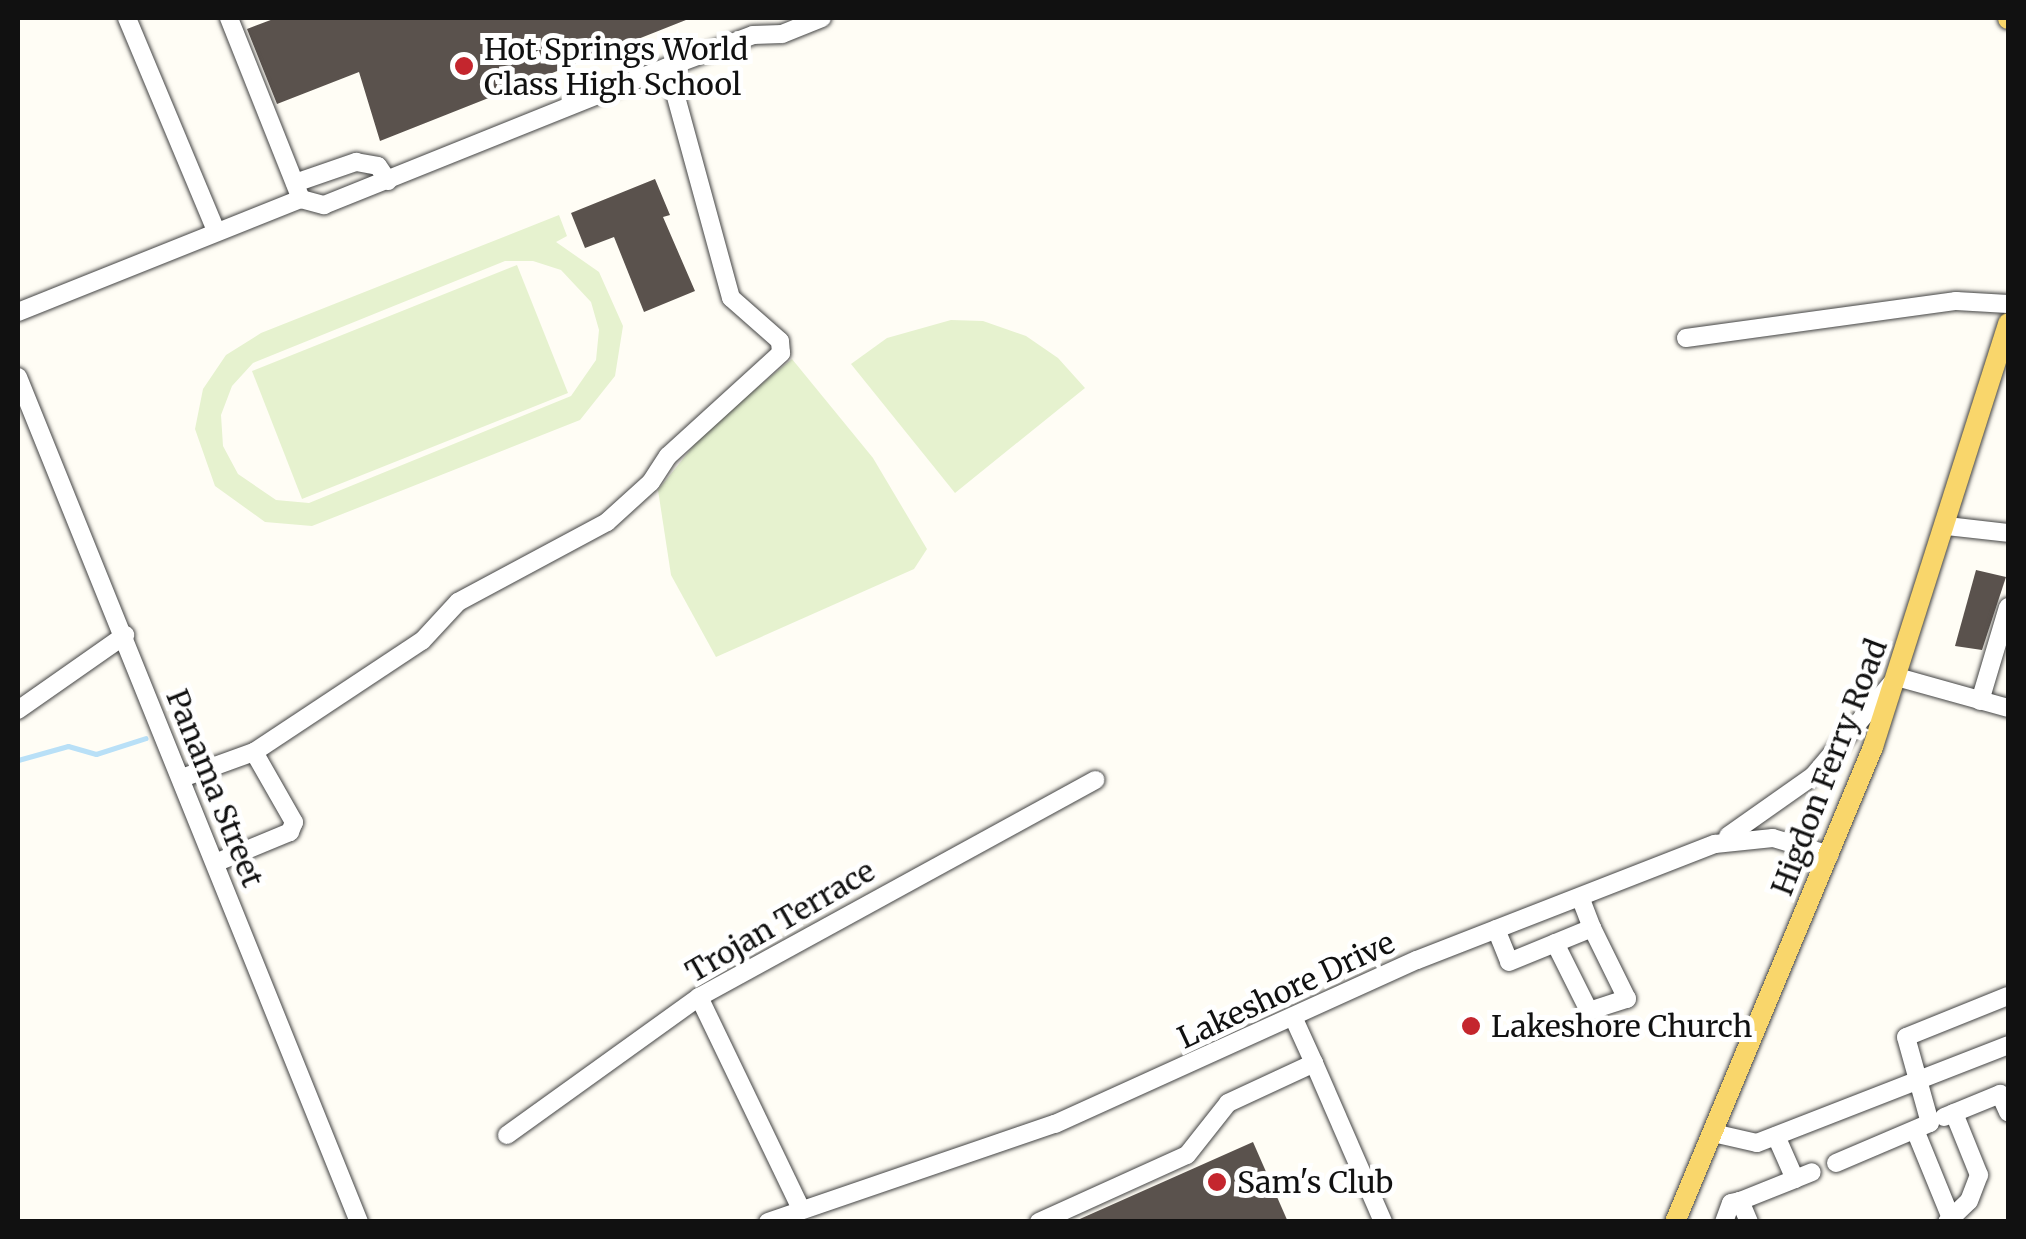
<!DOCTYPE html>
<style>
body{margin:0}
#map{position:relative;width:2026px;height:1239px;overflow:hidden;background:#fffdf5;font-family:Merriweather,serif}
div>[style]{position:absolute}
.pitch>*{inset:0;background:#e6f2cf}
.stream>*{height:5px;margin:-2.5px;padding:0 2.5px;transform-origin:2.5px;border-radius:2.5px;background:#b9e0f7}
.building>*{inset:0;background:#5a524d}
.roads{filter:drop-shadow(0 0 2px #444) drop-shadow(0 0 2px #444)}
.minor>*{height:18px;margin:-9px;padding:0 9px;transform-origin:9px;border-radius:9px;background:#fff}
.major>*{height:20px;margin:-10px;padding:0 10px;transform-origin:10px;border-radius:10px;background:#f9d66b}
.dots>*{width:28px;height:28px;translate:-50% -50%;box-sizing:border-box;border:5px solid #fff;border-radius:50%}
span{translate:-50% -50%;white-space:nowrap;text-align:center;line-height:1.15;-webkit-text-stroke:10px #fff;paint-order:stroke}
.poi-label{font-size:30px;color:#111}
.left{translate:0 -50%;text-align:left}
.street-label{font-size:30px;color:#111}
.frame{position:absolute;inset:0;border:20px solid #111;pointer-events:none}
</style>
<div id="map">
<div class="pitch">
<div style="clip-path:polygon(evenodd,559px 215px,567px 236px,556px 242px,599px 272px,623px 326px,615px 376px,580px 420px,312px 526px,265px 522px,215px 486px,195px 429px,203px 389px,226px 355px,261px 333px,559px 215px,505px 261px,533px 261px,561px 270px,591px 302px,599px 330px,596px 360px,571px 396px,309px 503px,276px 500px,238px 474px,223px 446px,221px 415px,232px 386px,253px 363px,505px 261px)"></div>
<div style="clip-path:polygon(517px 265px,568px 393px,302px 499px,252px 371px)"></div>
<div style="clip-path:polygon(951px 320px,983px 321px,1026px 336px,1058px 358px,1085px 388px,955px 493px,851px 364px,887px 338px)"></div>
<div style="clip-path:polygon(792px 359px,873px 458px,927px 549px,914px 569px,716px 657px,671px 575px,658px 490px,707px 429px)"></div>
</div>
<div class="stream">
<div style="left:18px;top:760px;width:52px;rotate:-15.6deg"></div>
<div style="left:68px;top:746px;width:29px;rotate:16deg"></div>
<div style="left:96px;top:754px;width:52px;rotate:-17.7deg"></div>
</div>
<div class="building">
<div style="clip-path:polygon(276px 18px,691px 18px,380px 141px,359px 72px,277px 104px,247px 29px)"></div>
<div style="clip-path:polygon(655px 179px,670px 215px,663px 217px,695px 291px,644px 312px,614px 237px,585px 248px,571px 213px)"></div>
<div style="clip-path:polygon(1976px 570px,2006px 577px,1982px 650px,1955px 646px)"></div>
<div style="clip-path:polygon(1253px 1142px,1288px 1222px,1073px 1222px)"></div>
</div>
<div class="roads">
<div class="minor">
<div style="left:127px;top:18px;width:228px;rotate:67.3deg"></div>
<div style="left:295px;top:183px;width:65px;rotate:-19deg"></div>
<div style="left:356px;top:162px;width:22px;rotate:10deg"></div>
<div style="left:378px;top:166px;width:18px;rotate:56deg"></div>
<div style="left:301px;top:199px;width:24px;rotate:15deg"></div>
<div style="left:324px;top:205px;width:371px;rotate:-21.9deg"></div>
<div style="left:18px;top:312px;width:305px;rotate:-21.8deg"></div>
<div style="left:301px;top:199px;width:195px;rotate:-111.7deg"></div>
<div style="left:1686px;top:338px;width:273px;rotate:-7.8deg"></div>
<div style="left:1956px;top:301px;width:52px;rotate:3.3deg"></div>
<div style="left:18px;top:377px;width:911px;rotate:68.02deg"></div>
<div style="left:1947px;top:526px;width:61px;rotate:6.5deg"></div>
<div style="left:1980px;top:701px;width:98px;rotate:-73.4deg"></div>
<div style="left:18px;top:710px;width:131px;rotate:-35deg"></div>
<div style="left:254px;top:752px;width:201px;rotate:-33.5deg"></div>
<div style="left:422px;top:641px;width:53px;rotate:-47.3deg"></div>
<div style="left:458px;top:602px;width:169px;rotate:-28.2deg"></div>
<div style="left:607px;top:522px;width:59px;rotate:-42.3deg"></div>
<div style="left:651px;top:482px;width:31px;rotate:-57deg"></div>
<div style="left:668px;top:456px;width:153px;rotate:-42.3deg"></div>
<div style="left:781px;top:353px;width:12px;rotate:-95deg"></div>
<div style="left:780px;top:341px;width:65px;rotate:-138.7deg"></div>
<div style="left:731px;top:298px;width:239px;rotate:-105.3deg"></div>
<div style="left:668px;top:67px;width:91px;rotate:-20.6deg"></div>
<div style="left:753px;top:35px;width:29px;rotate:-2deg"></div>
<div style="left:782px;top:34px;width:43px;rotate:-21.8deg"></div>
<div style="left:182px;top:778px;width:77px;rotate:-19.9deg"></div>
<div style="left:254px;top:752px;width:81px;rotate:60.3deg"></div>
<div style="left:294px;top:822px;width:11px;rotate:112deg"></div>
<div style="left:290px;top:832px;width:81px;rotate:157.5deg"></div>
<div style="left:1728px;top:836px;width:104px;rotate:-35.2deg"></div>
<div style="left:1813px;top:776px;width:130px;rotate:-49.7deg"></div>
<div style="left:1897px;top:677px;width:115px;rotate:15.6deg"></div>
<div style="left:1496px;top:929px;width:35px;rotate:68deg"></div>
<div style="left:1509px;top:962px;width:90px;rotate:-22.3deg"></div>
<div style="left:1592px;top:928px;width:33px;rotate:-111deg"></div>
<div style="left:1555px;top:943px;width:76px;rotate:63.4deg"></div>
<div style="left:1589px;top:1011px;width:40px;rotate:-18deg"></div>
<div style="left:1627px;top:999px;width:79px;rotate:-116.2deg"></div>
<div style="left:699px;top:997px;width:235px;rotate:64.3deg"></div>
<div style="left:1314px;top:1063px;width:173px;rotate:66.5deg"></div>
<div style="left:1944px;top:1117px;width:61px;rotate:-22.3deg"></div>
<div style="left:2000px;top:1094px;width:20px;rotate:66deg"></div>
<div style="left:1915px;top:1130px;width:95px;rotate:67.8deg"></div>
<div style="left:1713px;top:1133px;width:45px;rotate:12.8deg"></div>
<div style="left:1757px;top:1143px;width:269px;rotate:-21.3deg"></div>
<div style="left:507px;top:1135px;width:236px;rotate:-35.7deg"></div>
<div style="left:699px;top:997px;width:452px;rotate:-28.7deg"></div>
<div style="left:1776px;top:1136px;width:47px;rotate:66.2deg"></div>
<div style="left:1795px;top:1179px;width:18px;rotate:-22deg"></div>
<div style="left:1836px;top:1163px;width:102px;rotate:-23.1deg"></div>
<div style="left:1930px;top:1123px;width:89px;rotate:-105.6deg"></div>
<div style="left:1906px;top:1037px;width:110px;rotate:-21.9deg"></div>
<div style="left:768px;top:1222px;width:303px;rotate:-18.9deg"></div>
<div style="left:1055px;top:1124px;width:397px;rotate:-24.4deg"></div>
<div style="left:1417px;top:960px;width:320px;rotate:-21.3deg"></div>
<div style="left:1715px;top:844px;width:58px;rotate:-5.9deg"></div>
<div style="left:1773px;top:838px;width:59px;rotate:16.6deg"></div>
<div style="left:1039px;top:1222px;width:162px;rotate:-24.4deg"></div>
<div style="left:1187px;top:1155px;width:66px;rotate:-51.7deg"></div>
<div style="left:1228px;top:1103px;width:95px;rotate:-24.9deg"></div>
<div style="left:1314px;top:1063px;width:51px;rotate:-114.5deg"></div>
<div style="left:1724px;top:1222px;width:20px;rotate:-70deg"></div>
<div style="left:1731px;top:1203px;width:9px;rotate:-13deg"></div>
<div style="left:1749px;top:1222px;width:23px;rotate:-113deg"></div>
<div style="left:1740px;top:1201px;width:59px;rotate:-21.8deg"></div>
<div style="left:1947px;top:1222px;width:30px;rotate:-44deg"></div>
<div style="left:1969px;top:1201px;width:28px;rotate:-69deg"></div>
<div style="left:1979px;top:1175px;width:67px;rotate:-112deg"></div>
</div>
<div class="major">
<div style="left:2008px;top:18px;width:1px;rotate:90deg"></div>
<div style="left:1675px;top:1222px;width:515px;rotate:-67.37deg"></div>
<div style="left:1873px;top:747px;width:445px;rotate:-72.3deg"></div>
</div>
</div>
<div class="dots">
<div style="left:464px;top:66px;background:#c4262e"></div>
<div style="left:1471px;top:1026px;background:#c4262e"></div>
<div style="left:1217px;top:1182px;background:#c4262e"></div>
</div>
<div class="poi-label">
<span class="left" style="left:484px;top:66px">Hot Springs World<br>Class High School</span>
<span class="left" style="left:1491px;top:1026px">Lakeshore Church</span>
<span class="left" style="left:1237px;top:1182px">Sam's Club</span>
</div>
<div class="street-label">
<span style="left:1829px;top:767px;rotate:-69deg">Higdon Ferry Road</span>
<span style="left:215px;top:788px;rotate:68deg">Panama Street</span>
<span style="left:780px;top:921px;rotate:-30deg">Trojan Terrace</span>
<span style="left:1286px;top:990px;rotate:-25deg">Lakeshore Drive</span>
</div>
<div class="frame"></div>
</div>
